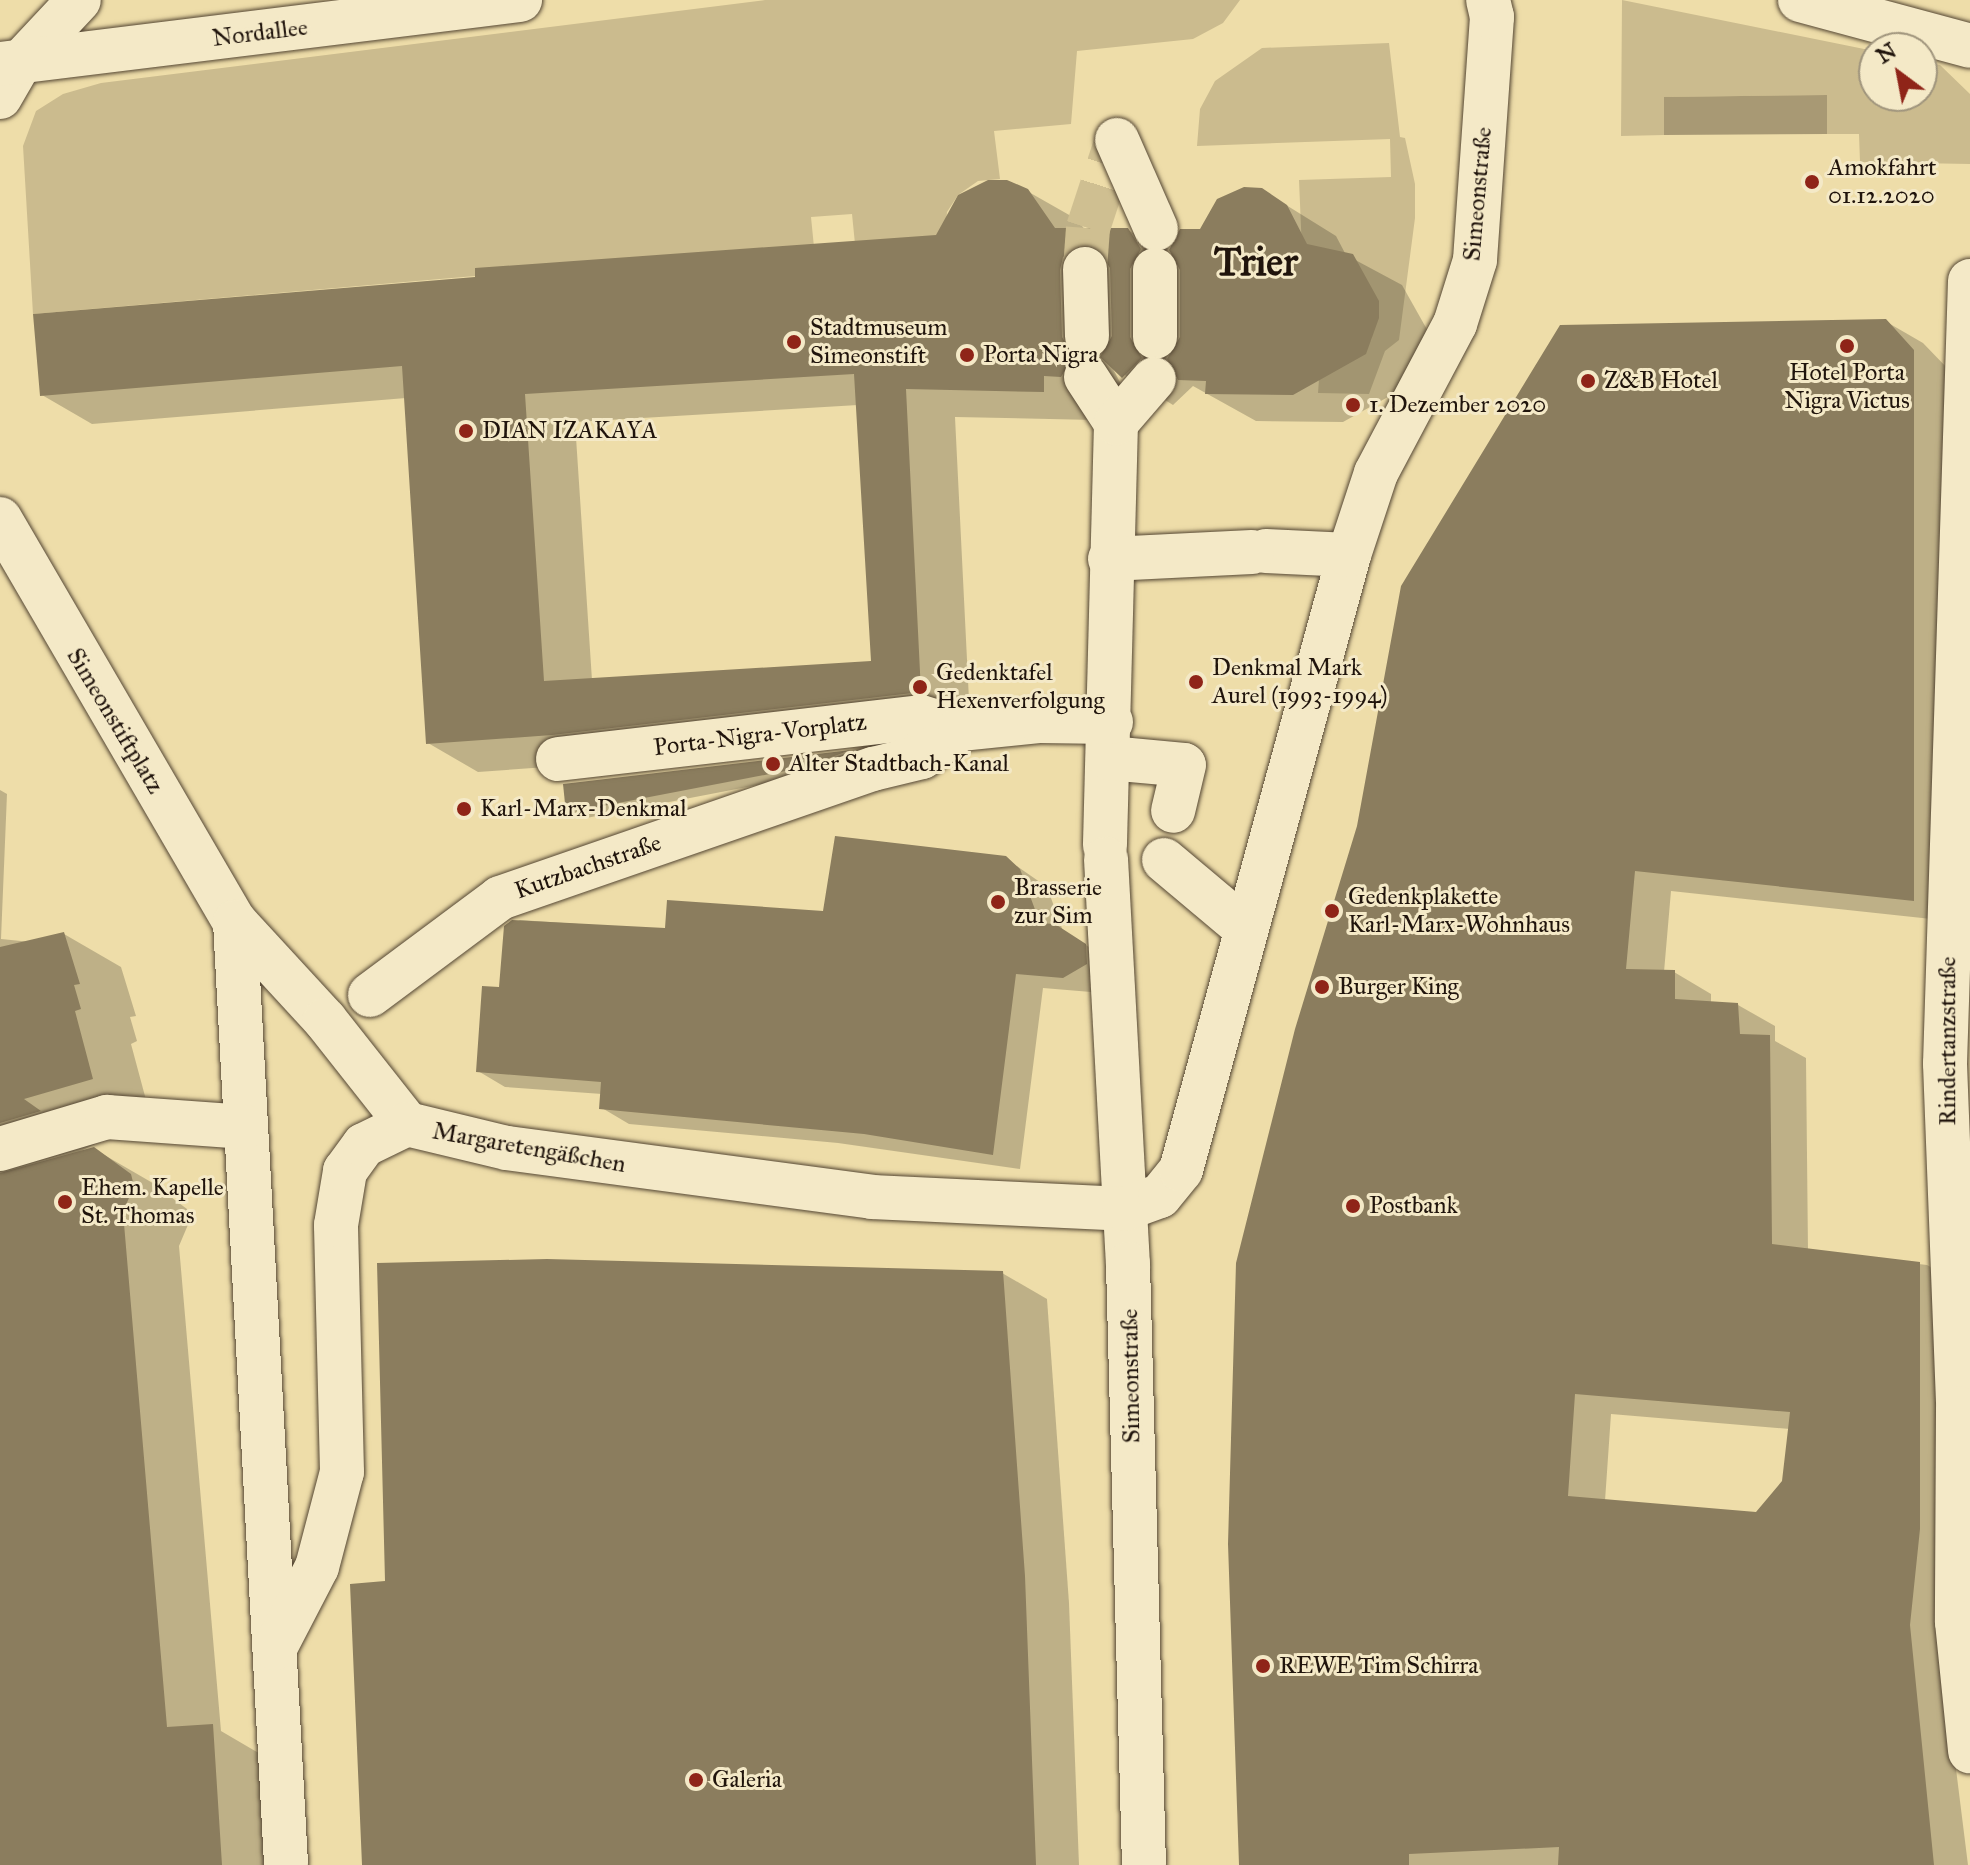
<!DOCTYPE html>
<meta charset="utf-8">
<style>
body{margin:0}
#map{position:relative;width:1970px;height:1865px;overflow:hidden;background:#eedda9;font-family:"IM FELL Great Primer",serif}
div>[style]{position:absolute}
.green>*{inset:0;background:#cbbb8e}
.water>*{inset:0;background:#a89974}
.shadow>*{inset:0;background:#0003}
.building>*{inset:0;background:#8b7d5e}
.street-tunnel>*{height:44px;margin-top:-22px;transform-origin:0;background:repeating-linear-gradient(90deg,#cfbf91 0 44px,transparent 0 66px)}
.roads{filter:drop-shadow(0 0 2px #544633) drop-shadow(0 0 2px #544633)}
.street>*{height:44px;margin:-22px;padding:0 22px;transform-origin:22px;border-radius:22px;background:#f4e9c7}
.secondary>*{height:44px;margin:-22px;padding:0 22px;transform-origin:22px;border-radius:22px;background:#f4e9c7}
.dots>*{width:22px;height:22px;translate:-50% -50%;box-sizing:border-box;border:4px solid #f4e9c7;border-radius:50%}
span{translate:-50% -50%;white-space:nowrap;text-align:center;line-height:1.15;-webkit-text-stroke:6px #f4e9c7;paint-order:stroke}
.street-label{font-size:24px;color:#20140c}
.poi-label{font-size:24px;color:#20140c}
.left{translate:0 -50%;text-align:left}
.town-label{font-size:40px;color:#20140c;font-weight:700}
.north{position:absolute;left:1858px;top:32px;width:80px;height:80px;box-sizing:border-box;background:#f4e9c7;border:2px solid #9f947c;border-radius:50%;rotate:328deg;font-size:22px;font-weight:700;line-height:32px;text-align:center;color:#20140c}
.north::after{content:'';display:block;margin:auto;width:28px;height:36px;background:#8f2418;clip-path:polygon(50% 0,100% 100%,50% 72%,0 100%)}
</style>
<div id="map">
<div class="green">
<div style="clip-path:polygon(765px 0,1240px 0,1223px 23px,1193px 39px,1077px 51px,1071px 124px,994px 131px,1000px 179px,978px 181px,958px 195px,947px 212px,945px 235px,855px 244px,852px 214px,811px 217px,814px 247px,33px 314px,23px 146px,36px 111px,63px 94px,101px 83px)"></div>
<div style="clip-path:polygon(1622px 0,1874px 51px,1874px 96px,1922px 96px,1922px 61px,1940px 65px,1970px 94px,1970px 164px,1860px 162px,1859px 134px,1827px 134px,1826px 95px,1665px 97px,1664px 135px,1621px 136px)"></div>
<div style="clip-path:polygon(1389px 43px,1400px 137px,1405px 138px,1415px 184px,1415px 218px,1399px 340px,1385px 351px,1369px 394px,1318px 393px,1320px 365px,1361px 339px,1371px 341px,1374px 294px,1302px 251px,1299px 180px,1391px 177px,1390px 139px,1197px 146px,1200px 109px,1215px 81px,1262px 48px)"></div>
</div>
<div class="water">
<div style="clip-path:polygon(1827px 95px,1827px 134px,1664px 135px,1664px 97px)"></div>
</div>
<div class="shadow">
<div style="clip-path:polygon(evenodd,1262px 190px,1336px 236px,1346px 255px,1402px 285px,1429px 333px,1415px 382px,1343px 422px,1256px 421px,1193px 386px,1173px 405px,1112px 367px,1122px 386px,1094px 420px,955px 417px,970px 720px,604px 763px,478px 772px,428px 743px,406px 398px,92px 424px,42px 395px,937px 237px,1027px 191px,1078px 220px,1085px 230px,1128px 230px,1176px 258px,1201px 231px,1262px 190px,858px 405px,874px 662px,592px 680px,575px 422px,858px 405px,1262px 190px,919px 688px,923px 688px,923px 702px,919px 702px,919px 688px)"></div>
<div style="clip-path:polygon(evenodd,1885px 321px,1923px 343px,1951px 372px,1950px 921px,1671px 891px,1664px 972px,1674px 972px,1711px 994px,1711px 1003px,1738px 1005px,1775px 1026px,1775px 1041px,1806px 1058px,1808px 1251px,1927px 1265px,1964px 1286px,1955px 1761px,1968px 1865px,1241px 1865px,1231px 1602px,1885px 321px,1611px 1414px,1790px 1429px,1784px 1482px,1757px 1514px,1605px 1501px,1611px 1414px)"></div>
<div style="clip-path:polygon(850px 752px,860px 758px,815px 774px,581px 819px,568px 811px,565px 785px)"></div>
<div style="clip-path:polygon(0 790px,7px 794px,1px 939px,31px 942px,64px 934px,121px 967px,136px 1016px,130px 1017px,137px 1041px,131px 1044px,149px 1111px,77px 1131px,95px 1144px,71px 1156px,94px 1149px,151px 1182px,187px 1209px,190px 1220px,179px 1246px,221px 1731px,269px 1759px,276px 1865px,0 1865px)"></div>
<div style="clip-path:polygon(1005px 858px,1047px 887px,1063px 931px,1112px 961px,1113px 979px,1091px 992px,1043px 988px,1020px 1169px,838px 1143px,629px 1124px,602px 1108px,602px 1094px,505px 1087px,478px 1071px,501px 989px,506px 928px,520px 920px,667px 930px,825px 913px)"></div>
<div style="clip-path:polygon(1002px 1273px,1047px 1299px,1069px 1603px,1079px 1865px,364px 1865px,387px 1583px)"></div>
</div>
<div class="building">
<div style="clip-path:polygon(evenodd,988px 180px,1007px 180px,1028px 189px,1055px 228px,1128px 228px,1141px 249px,1130px 269px,1130px 337px,1142px 358px,1122px 378px,1100px 357px,1112px 336px,1110px 268px,1097px 247px,1083px 244px,1063px 257px,1060px 270px,1062px 337px,1073px 356px,1061px 377px,1044px 376px,1044px 392px,906px 389px,921px 692px,552px 735px,426px 744px,402px 366px,40px 396px,33px 314px,475px 277px,475px 268px,936px 235px,958px 195px,988px 180px,854px 374px,871px 661px,544px 681px,525px 394px,854px 374px)"></div>
<div style="clip-path:polygon(1244px 187px,1262px 188px,1287px 205px,1307px 244px,1353px 254px,1379px 301px,1379px 318px,1366px 354px,1293px 395px,1205px 394px,1206px 381px,1178px 380px,1167px 359px,1180px 337px,1180px 270px,1169px 250px,1180px 229px,1200px 229px,1217px 199px)"></div>
<div style="clip-path:polygon(evenodd,1886px 319px,1914px 350px,1914px 901px,1635px 871px,1626px 969px,1675px 970px,1675px 999px,1738px 1003px,1740px 1034px,1770px 1035px,1772px 1244px,1920px 1262px,1920px 1529px,1910px 1625px,1934px 1865px,1558px 1865px,1559px 1847px,1409px 1854px,1409px 1865px,1239px 1865px,1228px 1544px,1236px 1263px,1295px 1029px,1357px 826px,1401px 586px,1560px 325px,1886px 319px,1575px 1394px,1790px 1412px,1782px 1481px,1756px 1512px,1568px 1496px,1575px 1394px)"></div>
<div style="clip-path:polygon(851px 750px,801px 768px,566px 813px,563px 784px)"></div>
<div style="clip-path:polygon(835px 836px,1006px 856px,1020px 869px,1040px 923px,1055px 924px,1086px 944px,1087px 964px,1063px 978px,1016px 974px,993px 1155px,864px 1134px,599px 1109px,601px 1082px,476px 1072px,482px 986px,499px 987px,504px 926px,512px 920px,665px 928px,667px 900px,823px 911px)"></div>
<div style="clip-path:polygon(64px 932px,80px 984px,74px 985px,81px 1009px,75px 1011px,93px 1079px,24px 1099px,41px 1111px,0 1123px,0 947px)"></div>
<div style="clip-path:polygon(94px 1147px,131px 1174px,134px 1186px,123px 1212px,167px 1727px,213px 1724px,222px 1865px,0 1865px,0 1173px)"></div>
<div style="clip-path:polygon(547px 1259px,1003px 1271px,1025px 1576px,1036px 1865px,362px 1865px,350px 1584px,385px 1581px,377px 1263px)"></div>
</div>
<div class="street-tunnel">
<div style="left:1085px;top:269px;width:41px;rotate:-85.8deg"></div>
<div style="left:1088px;top:228px;width:93px;rotate:-71.8deg"></div>
</div>
<div class="roads">
<div class="street">
<div style="left:0;top:97px;width:39px;rotate:-60deg"></div>
<div style="left:20px;top:63px;width:86px;rotate:-46.9deg"></div>
<div style="left:1117px;top:140px;width:97px;rotate:66.3deg"></div>
<div style="left:1085px;top:269px;width:67px;rotate:88.3deg"></div>
<div style="left:1155px;top:270px;width:67px;rotate:90deg"></div>
<div style="left:1970px;top:281px;width:783px;rotate:91.83deg"></div>
<div style="left:1945px;top:1064px;width:344px;rotate:87.8deg"></div>
<div style="left:1958px;top:1408px;width:214px;rotate:90.3deg"></div>
<div style="left:1957px;top:1622px;width:130px;rotate:84.2deg"></div>
<div style="left:1086px;top:377px;width:55px;rotate:56.9deg"></div>
<div style="left:1116px;top:423px;width:423px;rotate:91.5deg"></div>
<div style="left:1116px;top:423px;width:58px;rotate:-49.2deg"></div>
<div style="left:0;top:519px;width:467px;rotate:59.8deg"></div>
<div style="left:235px;top:922px;width:133px;rotate:47.4deg"></div>
<div style="left:325px;top:1020px;width:132px;rotate:51.7deg"></div>
<div style="left:1266px;top:551px;width:83px;rotate:2.8deg"></div>
<div style="left:1110px;top:559px;width:142px;rotate:-2.8deg"></div>
<div style="left:1109px;top:758px;width:75px;rotate:5.3deg"></div>
<div style="left:1184px;top:765px;width:47px;rotate:103.4deg"></div>
<div style="left:558px;top:759px;width:365px;rotate:-6.6deg"></div>
<div style="left:921px;top:717px;width:41px;rotate:17.1deg"></div>
<div style="left:1106px;top:859px;width:406px;rotate:86.9deg"></div>
<div style="left:1128px;top:1264px;width:601px;rotate:88.48deg"></div>
<div style="left:1164px;top:860px;width:106px;rotate:40deg"></div>
<div style="left:235px;top:922px;width:944px;rotate:86.9deg"></div>
<div style="left:370px;top:995px;width:162px;rotate:-36.7deg"></div>
<div style="left:500px;top:898px;width:395px;rotate:-19.1deg"></div>
<div style="left:873px;top:769px;width:50px;rotate:-13.8deg"></div>
<div style="left:922px;top:757px;width:47px;rotate:-36.4deg"></div>
<div style="left:960px;top:729px;width:79px;rotate:-5.8deg"></div>
<div style="left:1039px;top:721px;width:72px;rotate:0.8deg"></div>
<div style="left:0;top:1149px;width:112px;rotate:-16.7deg"></div>
<div style="left:107px;top:1117px;width:139px;rotate:4.1deg"></div>
<div style="left:275px;top:1648px;width:91px;rotate:-62.6deg"></div>
<div style="left:317px;top:1567px;width:98px;rotate:-75.3deg"></div>
<div style="left:342px;top:1472px;width:247px;rotate:-91.4deg"></div>
<div style="left:336px;top:1225px;width:55px;rotate:-80.5deg"></div>
<div style="left:345px;top:1171px;width:32px;rotate:-54deg"></div>
<div style="left:364px;top:1145px;width:48px;rotate:-26deg"></div>
<div style="left:407px;top:1124px;width:103px;rotate:13.5deg"></div>
<div style="left:507px;top:1148px;width:368px;rotate:7.6deg"></div>
<div style="left:872px;top:1197px;width:252px;rotate:2.7deg"></div>
<div style="left:1124px;top:1209px;width:38px;rotate:-20deg"></div>
<div style="left:1160px;top:1196px;width:33px;rotate:-51deg"></div>
<div style="left:1181px;top:1170px;width:638px;rotate:-74.72deg"></div>
<div style="left:1349px;top:555px;width:86px;rotate:-71.8deg"></div>
<div style="left:1376px;top:473px;width:169px;rotate:-62.1deg"></div>
<div style="left:1455px;top:324px;width:67px;rotate:-72.6deg"></div>
<div style="left:1475px;top:260px;width:244px;rotate:-86deg"></div>
<div style="left:1492px;top:17px;width:17px;rotate:-103deg"></div>
</div>
<div class="secondary">
<div style="left:1800px;top:0;width:176px;rotate:15.1deg"></div>
<div style="left:0;top:64px;width:524px;rotate:-7.02deg"></div>
</div>
</div>
<div class="dots">
<div style="left:1812px;top:182px;background:#8f2418"></div>
<div style="left:794px;top:342px;background:#8f2418"></div>
<div style="left:1847px;top:346px;background:#8f2418"></div>
<div style="left:967px;top:355px;background:#8f2418"></div>
<div style="left:1588px;top:381px;background:#8f2418"></div>
<div style="left:1353px;top:405px;background:#8f2418"></div>
<div style="left:466px;top:431px;background:#8f2418"></div>
<div style="left:1196px;top:682px;background:#8f2418"></div>
<div style="left:920px;top:687px;background:#8f2418"></div>
<div style="left:773px;top:764px;background:#8f2418"></div>
<div style="left:464px;top:809px;background:#8f2418"></div>
<div style="left:998px;top:902px;background:#8f2418"></div>
<div style="left:1332px;top:911px;background:#8f2418"></div>
<div style="left:1322px;top:987px;background:#8f2418"></div>
<div style="left:65px;top:1202px;background:#8f2418"></div>
<div style="left:1353px;top:1206px;background:#8f2418"></div>
<div style="left:1263px;top:1666px;background:#8f2418"></div>
<div style="left:696px;top:1780px;background:#8f2418"></div>
</div>
<div class="street-label">
<span style="left:260px;top:33px;rotate:-7deg">Nordallee</span>
<span style="left:1478px;top:194px;rotate:-85deg">Simeonstraße</span>
<span style="left:115px;top:721px;rotate:59deg">Simeonstiftplatz</span>
<span style="left:760px;top:735px;rotate:-7deg">Porta-Nigra-Vorplatz</span>
<span style="left:588px;top:867px;rotate:-19deg">Kutzbachstraße</span>
<span style="left:1948px;top:1041px;rotate:-90deg">Rindertanzstraße</span>
<span style="left:529px;top:1148px;rotate:10deg">Margaretengäßchen</span>
<span style="left:1131px;top:1376px;rotate:-91deg">Simeonstraße</span>
</div>
<div class="poi-label">
<span class="left" style="left:1828px;top:182px">Amokfahrt<br>01.12.2020</span>
<span class="left" style="left:810px;top:342px">Stadtmuseum<br>Simeonstift</span>
<span class="left" style="left:983px;top:355px">Porta Nigra</span>
<span style="left:1847px;top:387px">Hotel Porta<br>Nigra Victus</span>
<span class="left" style="left:1604px;top:381px">Z&amp;B Hotel</span>
<span class="left" style="left:1369px;top:405px">1. Dezember 2020</span>
<span class="left" style="left:482px;top:431px">DIAN IZAKAYA</span>
<span class="left" style="left:1212px;top:682px">Denkmal Mark<br>Aurel (1993-1994)</span>
<span class="left" style="left:936px;top:687px">Gedenktafel<br>Hexenverfolgung</span>
<span class="left" style="left:789px;top:764px">Alter Stadtbach-Kanal</span>
<span class="left" style="left:480px;top:809px">Karl-Marx-Denkmal</span>
<span class="left" style="left:1014px;top:902px">Brasserie<br>zur Sim</span>
<span class="left" style="left:1348px;top:911px">Gedenkplakette<br>Karl-Marx-Wohnhaus</span>
<span class="left" style="left:1338px;top:987px">Burger King</span>
<span class="left" style="left:81px;top:1202px">Ehem. Kapelle<br>St. Thomas</span>
<span class="left" style="left:1369px;top:1206px">Postbank</span>
<span class="left" style="left:1279px;top:1666px">REWE Tim Schirra</span>
<span class="left" style="left:712px;top:1780px">Galeria</span>
</div>
<div class="town-label">
<span style="left:1256px;top:262px">Trier</span>
</div>
<div class="north">N</div>
</div>
